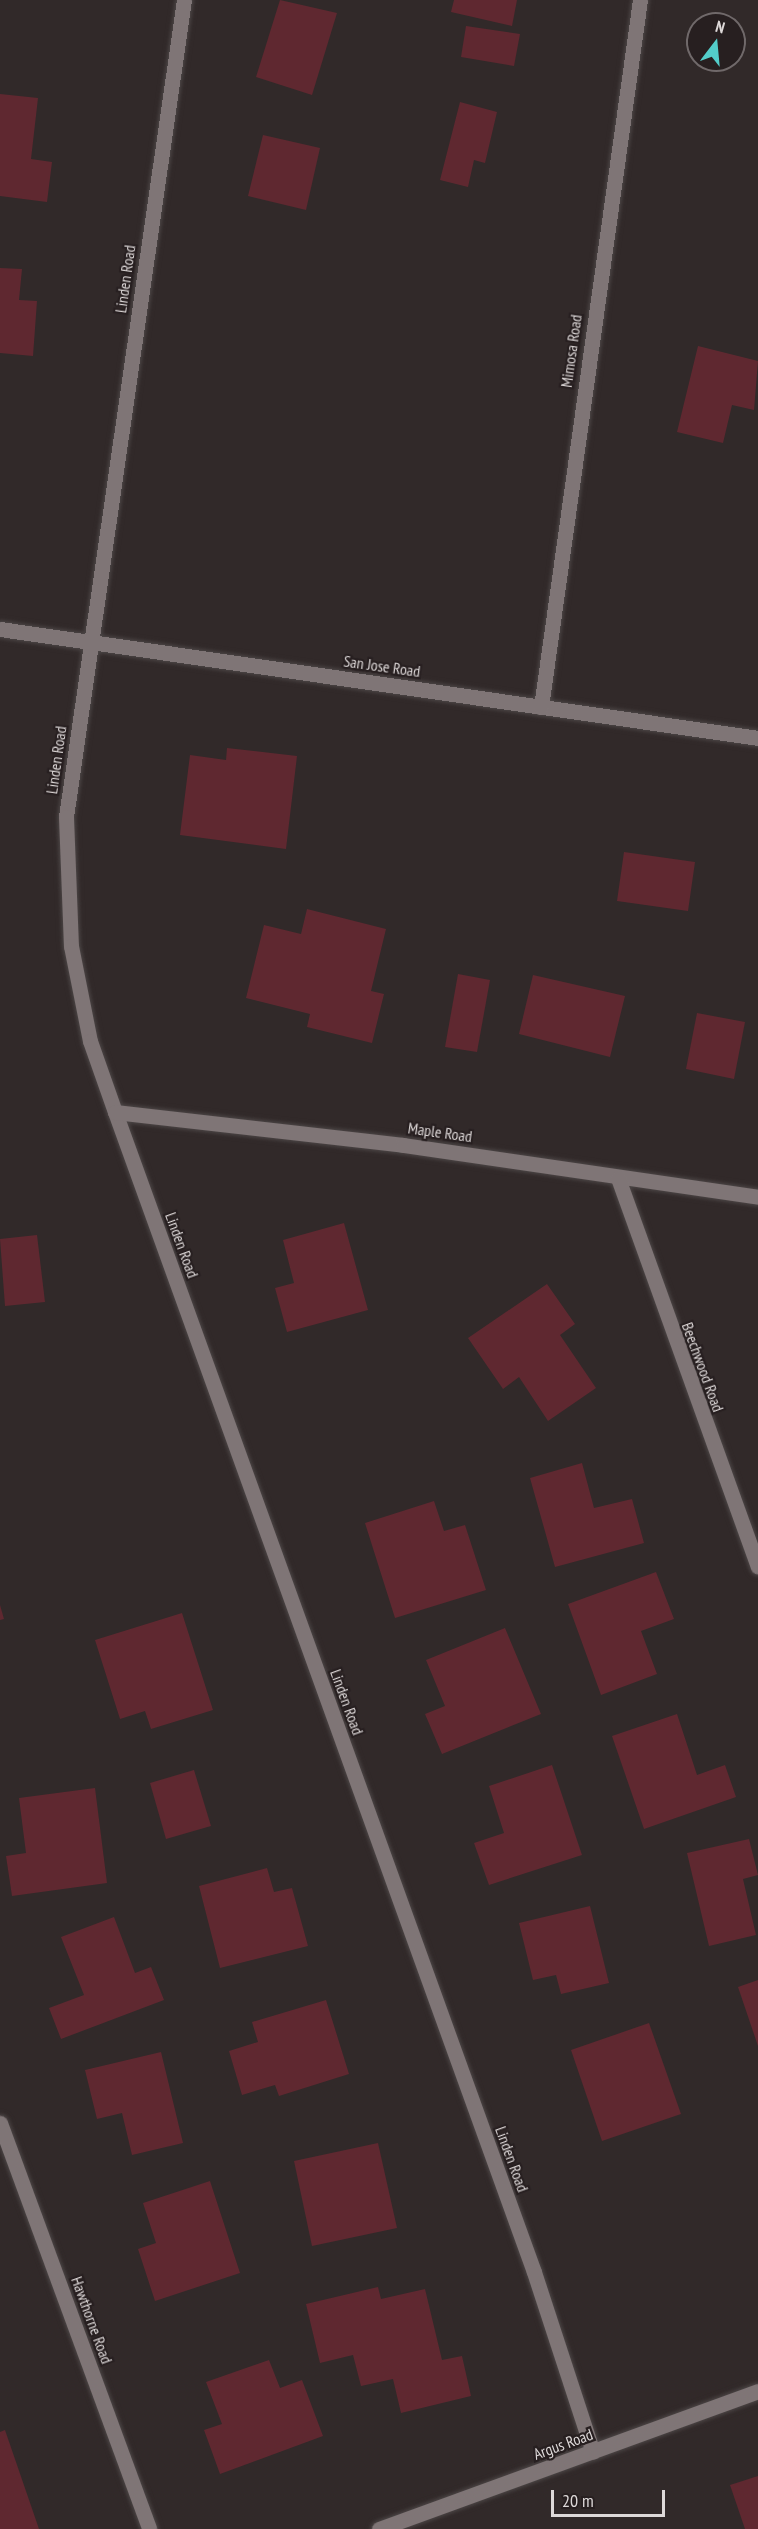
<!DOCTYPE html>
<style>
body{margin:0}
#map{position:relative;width:758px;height:2529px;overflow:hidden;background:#312929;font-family:"PT Sans Narrow",sans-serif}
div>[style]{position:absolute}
.building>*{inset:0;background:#5f2830}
.roads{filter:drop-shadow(0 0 2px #4c4646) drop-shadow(0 0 2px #4c4646)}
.street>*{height:15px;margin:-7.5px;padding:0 7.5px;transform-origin:7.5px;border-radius:7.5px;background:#7f7576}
span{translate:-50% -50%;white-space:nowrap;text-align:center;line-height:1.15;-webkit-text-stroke:4.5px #271f20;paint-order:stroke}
.street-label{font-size:16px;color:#ded9d9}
.north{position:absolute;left:686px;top:12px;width:60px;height:60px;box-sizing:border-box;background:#271f20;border:2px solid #70696a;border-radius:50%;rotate:16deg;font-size:16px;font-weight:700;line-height:24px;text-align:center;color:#ded9d9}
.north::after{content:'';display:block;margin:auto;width:21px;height:27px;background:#53cdca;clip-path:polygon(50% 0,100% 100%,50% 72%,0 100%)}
.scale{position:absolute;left:551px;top:2490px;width:114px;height:27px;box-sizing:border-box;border:3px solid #ded9d9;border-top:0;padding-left:8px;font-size:18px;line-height:21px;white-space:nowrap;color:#ded9d9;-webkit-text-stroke:4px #271f20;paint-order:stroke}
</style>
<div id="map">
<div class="building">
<div style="clip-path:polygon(280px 0,337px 13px,312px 95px,256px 77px)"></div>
<div style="clip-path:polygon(454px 0,517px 0,512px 26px,451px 12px)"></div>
<div style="clip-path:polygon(466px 26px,520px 34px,514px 66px,461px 57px)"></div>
<div style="clip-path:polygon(0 94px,38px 98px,31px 159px,52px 162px,47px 202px,0 196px)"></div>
<div style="clip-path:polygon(460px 102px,497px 112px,485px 163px,474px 160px,468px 187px,440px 180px)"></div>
<div style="clip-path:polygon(263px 135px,320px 148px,306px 210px,248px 196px)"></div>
<div style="clip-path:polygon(0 268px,22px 269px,19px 300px,37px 301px,33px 356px,0 353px)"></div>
<div style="clip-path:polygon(698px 346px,758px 361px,754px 410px,732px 405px,723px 443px,677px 432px)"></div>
<div style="clip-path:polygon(227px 748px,297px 756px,286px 849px,180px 835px,190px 755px,226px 760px)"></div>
<div style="clip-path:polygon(624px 852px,695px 862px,688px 911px,617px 901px)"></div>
<div style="clip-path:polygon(307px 909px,386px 929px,371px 991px,384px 994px,372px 1043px,307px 1027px,310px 1014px,246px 998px,264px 925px,301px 934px)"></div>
<div style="clip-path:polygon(458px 974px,490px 980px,477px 1052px,445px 1047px)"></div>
<div style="clip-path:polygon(533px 975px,625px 996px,610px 1057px,519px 1034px)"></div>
<div style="clip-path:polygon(697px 1013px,745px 1022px,734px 1079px,686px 1069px)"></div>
<div style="clip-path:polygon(344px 1223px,368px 1310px,287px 1332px,275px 1288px,294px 1283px,283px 1240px)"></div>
<div style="clip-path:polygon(37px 1235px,45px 1302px,5px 1306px,0 1239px)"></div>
<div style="clip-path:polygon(547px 1284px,575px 1324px,560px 1335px,596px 1388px,548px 1421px,519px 1377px,503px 1389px,468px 1338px)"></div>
<div style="clip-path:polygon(582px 1463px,594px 1508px,632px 1499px,644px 1543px,555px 1567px,530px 1478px)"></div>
<div style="clip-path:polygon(434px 1501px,444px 1531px,465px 1525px,486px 1590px,395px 1618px,365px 1523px)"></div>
<div style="clip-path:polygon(656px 1572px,674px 1619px,641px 1631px,657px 1674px,601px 1695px,568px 1604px)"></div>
<div style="clip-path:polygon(0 1605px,4px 1619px,0 1620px)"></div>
<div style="clip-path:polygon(182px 1613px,213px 1710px,151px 1729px,145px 1711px,120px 1719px,95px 1640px)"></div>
<div style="clip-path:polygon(505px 1628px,541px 1714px,442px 1754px,425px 1714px,445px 1706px,426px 1660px)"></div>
<div style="clip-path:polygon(677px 1714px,697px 1775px,725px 1765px,736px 1797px,644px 1829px,612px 1736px)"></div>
<div style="clip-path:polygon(552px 1765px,582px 1855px,489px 1885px,474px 1843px,504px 1833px,489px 1786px)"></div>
<div style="clip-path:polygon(194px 1770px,211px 1826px,166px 1839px,150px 1783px)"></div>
<div style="clip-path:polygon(95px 1788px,107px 1883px,12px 1896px,6px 1856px,26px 1853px,19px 1798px)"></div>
<div style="clip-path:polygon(749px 1839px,758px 1875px,743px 1879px,756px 1935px,709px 1946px,687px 1853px)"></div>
<div style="clip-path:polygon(267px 1868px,274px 1892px,292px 1888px,308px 1946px,220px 1968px,199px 1886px)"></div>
<div style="clip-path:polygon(590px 1906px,609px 1983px,561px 1994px,556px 1975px,533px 1980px,519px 1923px)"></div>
<div style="clip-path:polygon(114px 1917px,135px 1973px,151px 1967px,164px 2000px,61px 2039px,49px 2008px,84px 1995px,61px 1937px)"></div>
<div style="clip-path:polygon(758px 1980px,758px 2046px,738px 1987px)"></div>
<div style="clip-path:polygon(326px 2000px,349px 2074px,279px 2096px,275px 2085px,242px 2095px,229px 2051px,258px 2042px,252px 2022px)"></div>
<div style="clip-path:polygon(649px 2023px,681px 2114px,602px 2141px,571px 2050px)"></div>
<div style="clip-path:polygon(161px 2052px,183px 2143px,132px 2155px,122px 2113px,97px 2119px,85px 2070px)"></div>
<div style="clip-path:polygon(378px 2143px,397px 2228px,312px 2246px,294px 2161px)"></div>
<div style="clip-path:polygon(210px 2181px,240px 2273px,155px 2301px,138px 2249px,156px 2243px,143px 2203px)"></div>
<div style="clip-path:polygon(378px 2287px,381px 2299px,425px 2289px,442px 2360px,462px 2356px,471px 2396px,401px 2413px,393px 2379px,361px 2386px,353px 2355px,320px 2363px,306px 2304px)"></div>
<div style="clip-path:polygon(269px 2360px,280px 2388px,302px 2380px,323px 2436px,220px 2474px,204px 2430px,222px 2424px,206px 2382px)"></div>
<div style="clip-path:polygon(5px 2430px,39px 2529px,0 2529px,0 2432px)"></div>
<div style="clip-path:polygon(758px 2476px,758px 2529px,745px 2529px,730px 2485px)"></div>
</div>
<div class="roads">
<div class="street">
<div style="left:184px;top:0;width:825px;rotate:98.22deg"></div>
<div style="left:66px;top:817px;width:129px;rotate:87.8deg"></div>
<div style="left:71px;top:946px;width:97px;rotate:78.7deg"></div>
<div style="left:90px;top:1041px;width:75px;rotate:70.6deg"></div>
<div style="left:115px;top:1112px;width:1233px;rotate:70.14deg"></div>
<div style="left:534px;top:2272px;width:189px;rotate:71.9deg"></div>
<div style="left:0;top:629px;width:766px;rotate:8.18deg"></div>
<div style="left:541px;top:707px;width:714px;rotate:-82.03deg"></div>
<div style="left:115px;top:1112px;width:290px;rotate:6.5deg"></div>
<div style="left:403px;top:1145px;width:359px;rotate:8.3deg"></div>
<div style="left:618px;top:1178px;width:413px;rotate:70.2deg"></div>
<div style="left:0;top:2123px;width:432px;rotate:69.8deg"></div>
<div style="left:379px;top:2529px;width:403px;rotate:-20deg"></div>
</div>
</div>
<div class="street-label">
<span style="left:125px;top:279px;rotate:-82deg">Linden Road</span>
<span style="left:571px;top:351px;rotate:-82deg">Mimosa Road</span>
<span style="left:382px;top:666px;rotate:8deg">San Jose Road</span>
<span style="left:56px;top:760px;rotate:-82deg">Linden Road</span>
<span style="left:440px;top:1132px;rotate:8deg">Maple Road</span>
<span style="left:182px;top:1245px;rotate:70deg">Linden Road</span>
<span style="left:703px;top:1367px;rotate:70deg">Beechwood Road</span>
<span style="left:347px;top:1702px;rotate:70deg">Linden Road</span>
<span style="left:512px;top:2159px;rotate:70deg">Linden Road</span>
<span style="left:92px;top:2320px;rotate:70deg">Hawthorne Road</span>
<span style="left:563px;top:2444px;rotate:-20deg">Argus Road</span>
</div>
<div class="north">N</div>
<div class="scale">20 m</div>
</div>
